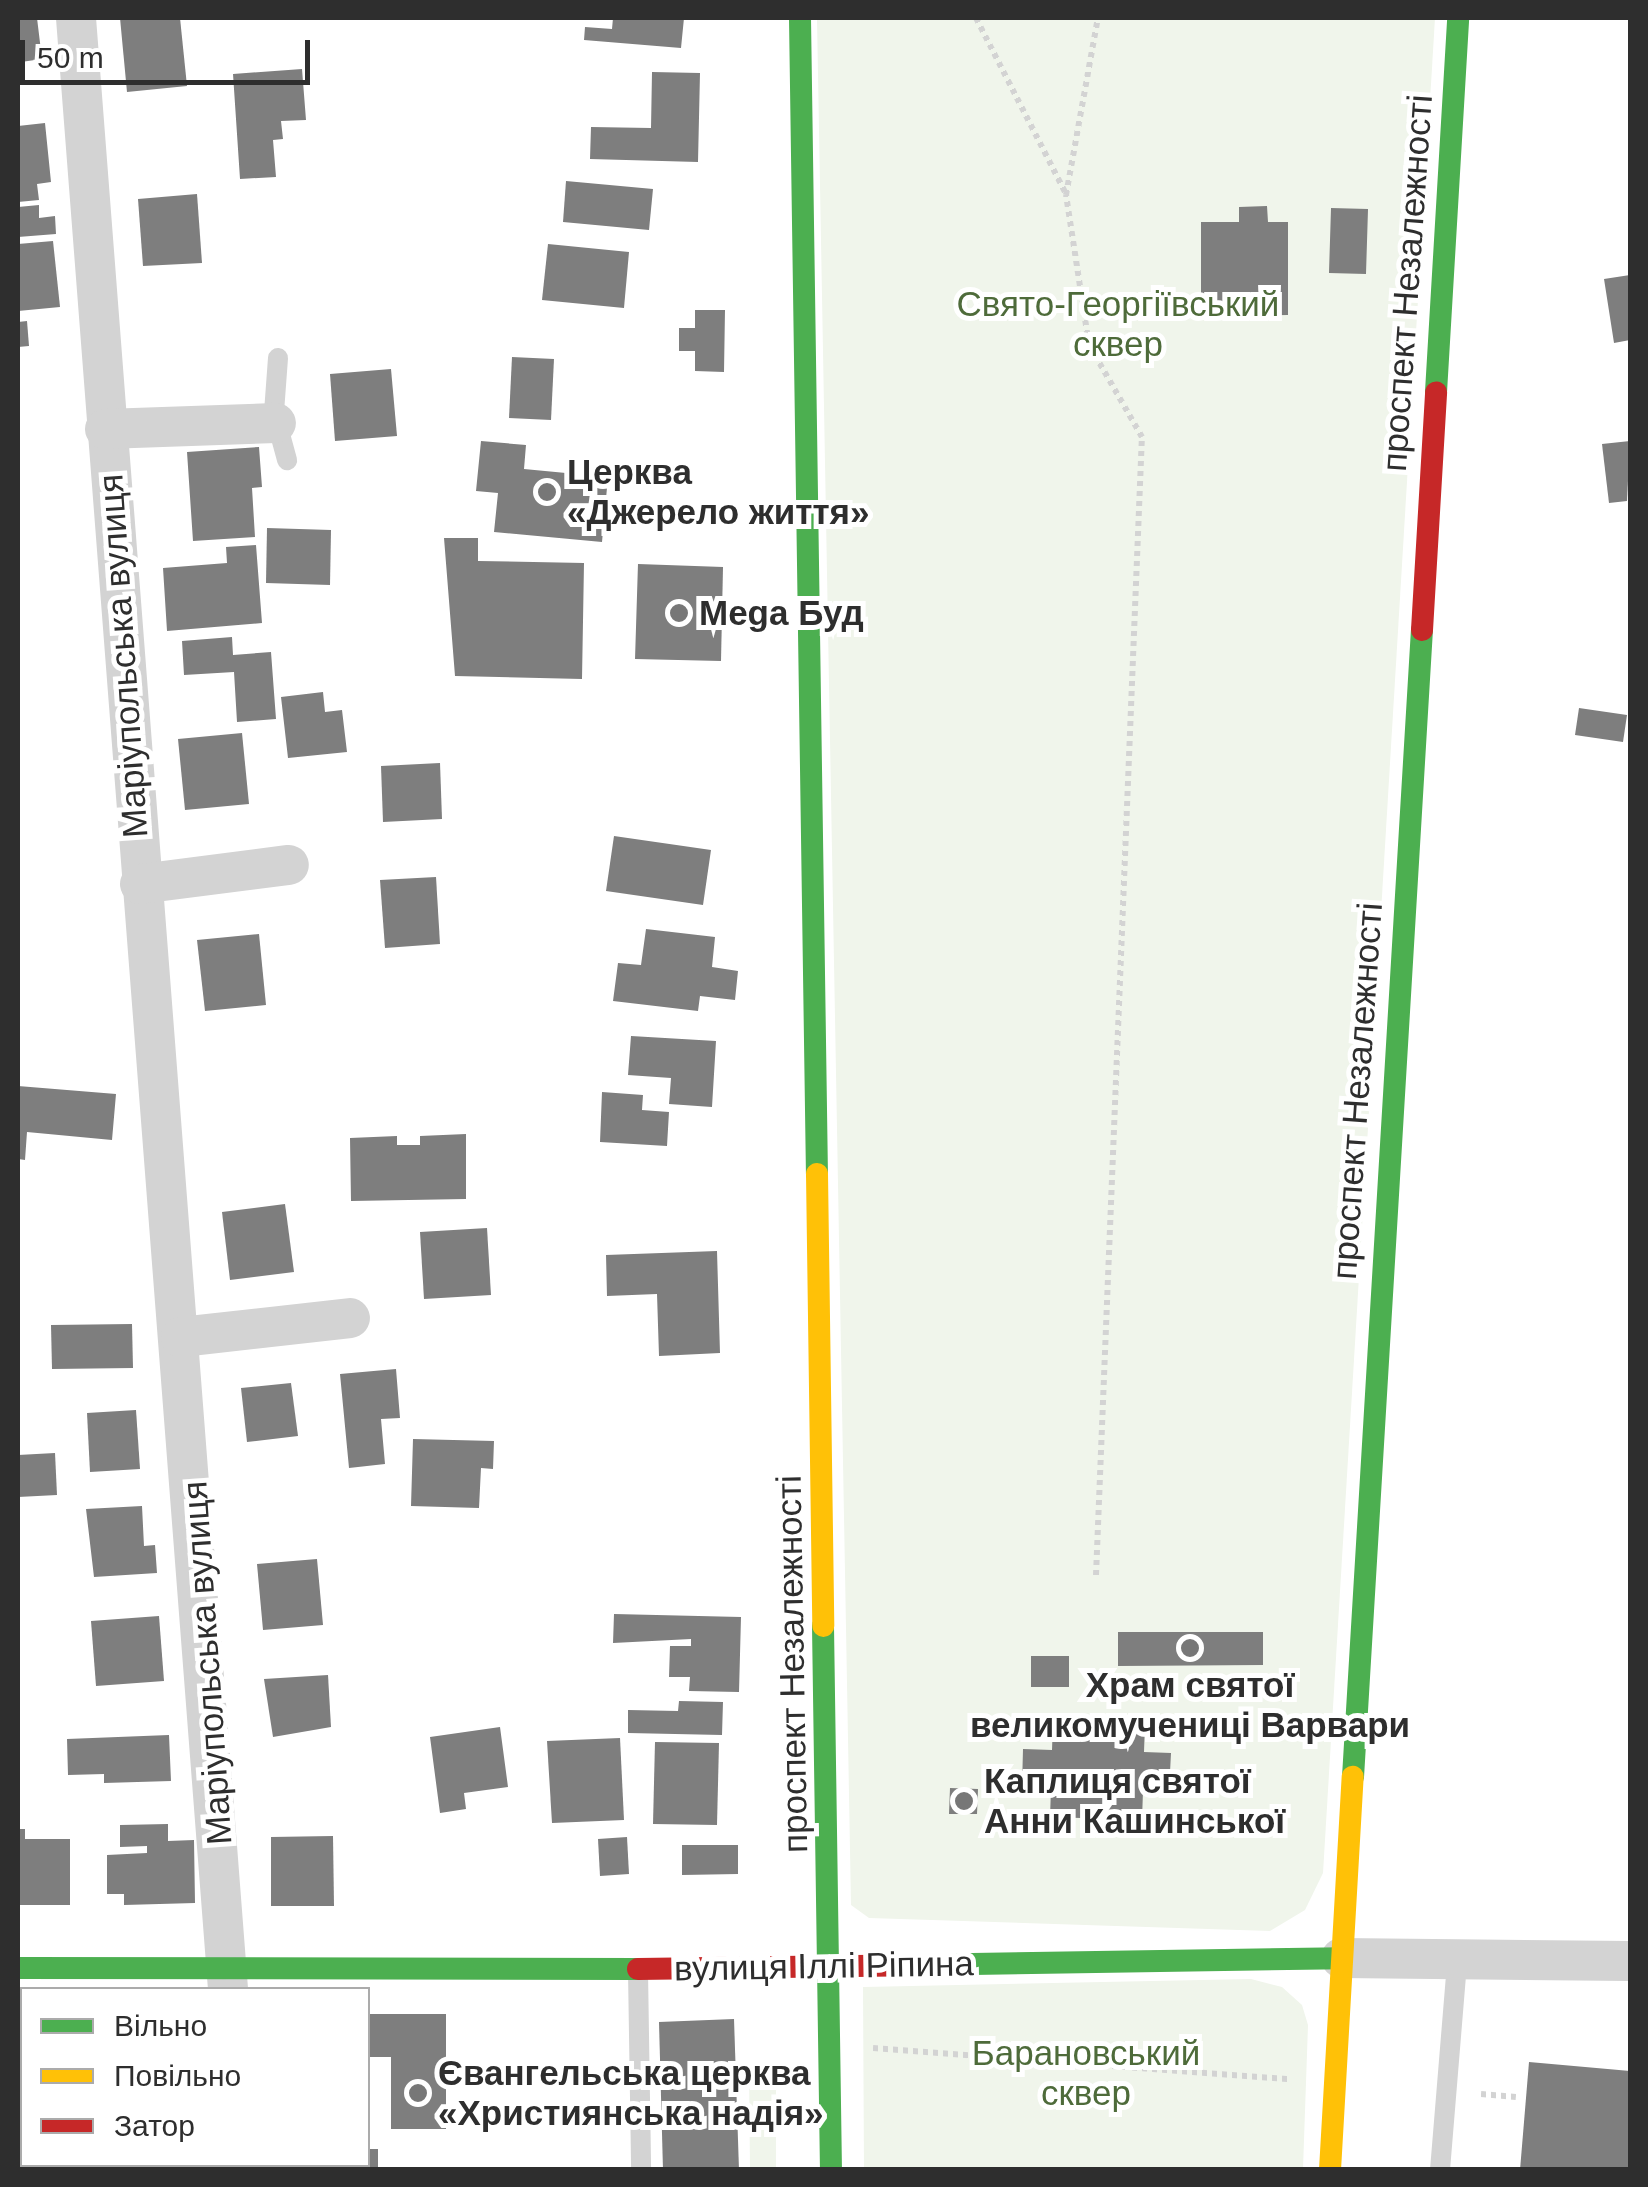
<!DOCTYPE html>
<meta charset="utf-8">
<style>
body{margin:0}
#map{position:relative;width:1648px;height:2187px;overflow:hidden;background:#fff;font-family:Arial,sans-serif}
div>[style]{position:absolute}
.green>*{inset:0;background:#f0f5eb}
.building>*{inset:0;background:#7e7e7e}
.path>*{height:6px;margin-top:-3px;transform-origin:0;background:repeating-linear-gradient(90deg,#d3d3d3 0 5px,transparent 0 10px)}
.lane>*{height:20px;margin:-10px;padding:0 10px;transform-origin:10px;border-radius:10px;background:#d3d3d3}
.street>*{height:40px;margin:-20px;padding:0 20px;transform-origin:20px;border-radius:20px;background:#d3d3d3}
.fast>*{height:22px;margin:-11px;padding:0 11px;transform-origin:11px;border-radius:11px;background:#4caf50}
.slow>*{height:22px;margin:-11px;padding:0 11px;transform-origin:11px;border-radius:11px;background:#ffc107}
.jam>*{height:22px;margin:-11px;padding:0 11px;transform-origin:11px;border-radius:11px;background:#c62828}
.dots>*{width:28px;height:28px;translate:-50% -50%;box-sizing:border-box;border:5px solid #fff;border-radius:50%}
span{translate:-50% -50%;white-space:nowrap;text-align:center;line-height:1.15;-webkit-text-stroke:10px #fff;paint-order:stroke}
.street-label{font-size:35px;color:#2e2e2e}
.park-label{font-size:35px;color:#4e6b3a}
.poi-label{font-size:35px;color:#2e2e2e;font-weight:700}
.left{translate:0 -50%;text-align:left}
.frame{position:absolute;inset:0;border:20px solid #2e2e2e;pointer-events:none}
.legend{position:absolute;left:20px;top:1987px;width:350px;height:180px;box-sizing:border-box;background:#fff;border:2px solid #ababab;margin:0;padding:12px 18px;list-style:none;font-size:30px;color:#2e2e2e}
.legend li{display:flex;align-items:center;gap:20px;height:50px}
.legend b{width:50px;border:2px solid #ababab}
.scale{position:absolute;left:20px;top:40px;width:290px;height:45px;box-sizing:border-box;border:5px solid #2e2e2e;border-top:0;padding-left:12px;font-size:30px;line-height:35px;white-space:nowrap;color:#2e2e2e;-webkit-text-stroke:8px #fff;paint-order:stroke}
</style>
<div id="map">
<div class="green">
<div style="clip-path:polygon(817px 18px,1435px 18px,1323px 1873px,1305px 1910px,1270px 1931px,869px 1918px,851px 1905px)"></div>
<div style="clip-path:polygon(1251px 1979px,1282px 1987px,1302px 2005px,1308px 2025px,1303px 2169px,864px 2169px,863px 1987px)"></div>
<div style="clip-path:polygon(776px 2065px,776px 2169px,750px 2169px,749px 2066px)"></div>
</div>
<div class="building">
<div style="clip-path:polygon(18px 18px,37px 18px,42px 59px,21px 62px,18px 75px)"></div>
<div style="clip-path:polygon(120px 18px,180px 18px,187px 86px,127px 92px)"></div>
<div style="clip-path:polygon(613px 18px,684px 18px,681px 48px,584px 40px,585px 27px,612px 29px)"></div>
<div style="clip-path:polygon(302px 69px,306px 120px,281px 121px,283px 139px,273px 140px,276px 177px,240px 179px,233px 74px)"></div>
<div style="clip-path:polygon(652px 72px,700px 73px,698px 162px,590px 159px,591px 127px,651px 128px)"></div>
<div style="clip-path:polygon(45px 123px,51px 182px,37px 184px,39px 200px,18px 202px,18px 126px)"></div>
<div style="clip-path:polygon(566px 181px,653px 189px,649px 230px,563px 222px)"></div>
<div style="clip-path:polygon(197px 194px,202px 263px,143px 266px,138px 199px)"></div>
<div style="clip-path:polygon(39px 205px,39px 218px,55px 216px,56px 234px,18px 237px,18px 207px)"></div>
<div style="clip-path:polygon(1267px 206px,1268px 222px,1288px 222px,1288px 315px,1201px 316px,1201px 222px,1239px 222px,1239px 207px)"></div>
<div style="clip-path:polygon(1331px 208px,1368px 209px,1366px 274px,1329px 273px)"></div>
<div style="clip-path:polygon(53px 241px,60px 307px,18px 311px,18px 244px)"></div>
<div style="clip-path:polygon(548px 244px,629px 252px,624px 308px,542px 300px)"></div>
<div style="clip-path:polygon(1630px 275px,1630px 340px,1614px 343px,1604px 279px)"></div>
<div style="clip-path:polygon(695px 310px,725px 310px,724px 372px,695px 371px,695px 351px,679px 351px,679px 328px,695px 328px)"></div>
<div style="clip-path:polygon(27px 321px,29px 346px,18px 347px,18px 322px)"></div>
<div style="clip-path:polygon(512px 357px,554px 359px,551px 420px,509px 418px)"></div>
<div style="clip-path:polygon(391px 369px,397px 436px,335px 441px,330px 374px)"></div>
<div style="clip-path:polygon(481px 441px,526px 445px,524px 469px,608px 477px,602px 542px,494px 532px,498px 493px,476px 491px)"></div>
<div style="clip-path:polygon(1630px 441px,1627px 501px,1609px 503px,1602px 444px)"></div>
<div style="clip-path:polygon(259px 447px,262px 487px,252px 488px,255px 537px,193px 541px,187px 452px)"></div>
<div style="clip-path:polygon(267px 528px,331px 530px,330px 585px,266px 583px)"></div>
<div style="clip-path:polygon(444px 538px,478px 538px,478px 561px,584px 563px,582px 679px,455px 676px)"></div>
<div style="clip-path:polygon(256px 545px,262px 623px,167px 631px,163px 568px,227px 563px,226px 547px)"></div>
<div style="clip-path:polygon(638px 564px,723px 567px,721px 661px,635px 659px)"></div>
<div style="clip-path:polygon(232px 637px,233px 655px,271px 652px,276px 719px,237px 722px,234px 672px,184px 675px,182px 641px)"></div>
<div style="clip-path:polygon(323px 692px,325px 712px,342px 710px,347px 752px,288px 758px,281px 697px)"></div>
<div style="clip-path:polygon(1579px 708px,1627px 715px,1623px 742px,1575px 735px)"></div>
<div style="clip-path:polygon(242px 733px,249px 804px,185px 810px,178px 739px)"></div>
<div style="clip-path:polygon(440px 763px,442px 819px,383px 822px,381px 766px)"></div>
<div style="clip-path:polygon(614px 836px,711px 850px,703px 905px,606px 891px)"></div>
<div style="clip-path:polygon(436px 877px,440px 944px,385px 948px,380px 880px)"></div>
<div style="clip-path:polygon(646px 929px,715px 937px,712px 967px,738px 971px,735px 1000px,700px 996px,698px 1011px,613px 1001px,618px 963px,641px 965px)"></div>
<div style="clip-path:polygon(259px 934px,266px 1005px,205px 1011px,197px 940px)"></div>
<div style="clip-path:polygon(631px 1036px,716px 1041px,712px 1107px,669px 1104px,671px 1078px,628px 1075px)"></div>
<div style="clip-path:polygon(18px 1086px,116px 1094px,112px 1140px,27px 1132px,25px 1160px,18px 1159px)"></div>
<div style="clip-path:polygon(602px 1092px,643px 1095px,642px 1110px,669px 1112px,667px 1146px,600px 1142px)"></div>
<div style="clip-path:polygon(466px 1134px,466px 1199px,351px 1201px,350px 1138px,397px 1136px,397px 1145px,420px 1145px,420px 1136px)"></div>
<div style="clip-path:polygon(285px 1204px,294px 1272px,230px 1280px,222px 1212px)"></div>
<div style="clip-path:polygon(487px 1228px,491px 1295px,424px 1299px,420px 1232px)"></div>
<div style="clip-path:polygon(717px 1251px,720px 1353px,659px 1356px,657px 1294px,607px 1296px,606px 1255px)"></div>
<div style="clip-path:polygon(132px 1324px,133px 1368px,52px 1369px,51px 1325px)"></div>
<div style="clip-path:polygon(396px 1369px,400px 1418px,381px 1419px,385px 1464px,349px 1468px,340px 1374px)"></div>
<div style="clip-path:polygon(291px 1383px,298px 1436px,247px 1442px,241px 1388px)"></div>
<div style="clip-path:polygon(136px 1410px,140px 1469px,90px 1472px,87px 1413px)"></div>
<div style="clip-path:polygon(413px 1439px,494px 1441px,493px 1469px,481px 1468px,479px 1508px,411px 1506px)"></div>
<div style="clip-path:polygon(55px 1453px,57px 1495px,18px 1497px,18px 1455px)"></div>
<div style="clip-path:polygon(142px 1506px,144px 1546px,155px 1545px,157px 1573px,94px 1577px,86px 1509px)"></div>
<div style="clip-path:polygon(317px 1559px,323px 1625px,263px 1630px,257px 1564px)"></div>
<div style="clip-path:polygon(614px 1614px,741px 1617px,739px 1692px,689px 1691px,690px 1677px,669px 1677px,670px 1646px,691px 1646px,691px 1639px,613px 1643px)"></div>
<div style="clip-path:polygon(159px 1616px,164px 1681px,96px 1686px,91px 1621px)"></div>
<div style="clip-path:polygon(1118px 1632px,1263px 1632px,1263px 1665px,1118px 1666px)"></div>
<div style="clip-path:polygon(1031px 1656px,1069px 1656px,1069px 1687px,1031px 1687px)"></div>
<div style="clip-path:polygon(328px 1675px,331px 1727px,273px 1737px,264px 1679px)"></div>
<div style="clip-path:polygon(679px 1701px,723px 1702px,722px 1735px,628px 1733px,628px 1710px,678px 1711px)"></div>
<div style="clip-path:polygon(1053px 1720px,1145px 1723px,1144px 1752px,1171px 1753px,1169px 1792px,1143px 1791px,1142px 1820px,1050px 1817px,1051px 1788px,1022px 1787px,1023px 1749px,1052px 1750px)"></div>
<div style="clip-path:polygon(500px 1727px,508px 1787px,464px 1793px,466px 1809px,440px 1813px,430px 1737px)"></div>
<div style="clip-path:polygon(169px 1735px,171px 1781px,104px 1783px,104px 1774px,68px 1775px,67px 1739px)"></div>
<div style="clip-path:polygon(620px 1738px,624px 1820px,552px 1823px,547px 1741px)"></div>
<div style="clip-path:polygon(655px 1742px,719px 1743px,717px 1825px,653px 1824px)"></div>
<div style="clip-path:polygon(950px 1788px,978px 1789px,977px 1814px,949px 1814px)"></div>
<div style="clip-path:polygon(168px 1824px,168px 1841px,194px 1840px,195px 1903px,124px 1905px,124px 1894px,107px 1894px,107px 1855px,147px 1853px,147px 1846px,120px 1847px,120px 1825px)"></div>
<div style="clip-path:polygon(18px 1829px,25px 1829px,25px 1839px,70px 1839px,70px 1905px,18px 1905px)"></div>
<div style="clip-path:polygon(333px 1836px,334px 1906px,271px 1906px,271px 1837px)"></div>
<div style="clip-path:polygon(627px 1837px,629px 1874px,600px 1876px,598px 1839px)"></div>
<div style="clip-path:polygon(682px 1845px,738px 1845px,738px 1874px,682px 1875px)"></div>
<div style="clip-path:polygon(368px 2014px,446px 2014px,446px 2129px,391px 2129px,391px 2057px,368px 2057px)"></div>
<div style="clip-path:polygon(734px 2019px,739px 2170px,663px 2170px,659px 2022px)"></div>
<div style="clip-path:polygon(1529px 2062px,1630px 2071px,1630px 2170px,1520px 2170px)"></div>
<div style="clip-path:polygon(368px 2149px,378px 2149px,378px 2170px,282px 2170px,368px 2164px)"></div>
<div style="clip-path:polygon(54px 2164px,131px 2164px,53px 2170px)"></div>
</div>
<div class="path">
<div style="left:976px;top:18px;width:198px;rotate:62.9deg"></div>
<div style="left:1096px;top:1575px;width:1139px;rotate:-87.69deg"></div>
<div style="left:1142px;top:437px;width:106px;rotate:-119.9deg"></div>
<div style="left:1089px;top:345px;width:152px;rotate:-98.7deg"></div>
<div style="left:1066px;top:195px;width:180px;rotate:-79.8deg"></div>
<div style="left:873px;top:2048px;width:418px;rotate:4.3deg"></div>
<div style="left:1481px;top:2094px;width:35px;rotate:5deg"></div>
</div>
<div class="lane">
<div style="left:278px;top:358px;width:54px;rotate:94.2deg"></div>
<div style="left:274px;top:412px;width:50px;rotate:74.8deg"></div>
<div style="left:638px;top:1971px;width:199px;rotate:89.1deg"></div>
<div style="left:1440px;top:2170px;width:210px;rotate:-85.3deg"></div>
</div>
<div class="street">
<div style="left:76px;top:18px;width:1978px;rotate:85.59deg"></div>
<div style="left:105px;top:429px;width:171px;rotate:-2deg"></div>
<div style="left:140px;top:884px;width:150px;rotate:-7.3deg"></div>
<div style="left:181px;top:1337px;width:170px;rotate:-6.4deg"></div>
<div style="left:1341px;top:1958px;width:289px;rotate:0.6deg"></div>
<div style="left:231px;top:2164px;width:6px;rotate:90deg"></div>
</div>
<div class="fast">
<div style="left:800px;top:18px;width:1156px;rotate:89.16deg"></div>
<div style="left:1436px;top:392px;width:375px;rotate:-86.6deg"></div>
<div style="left:823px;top:1626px;width:544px;rotate:89.16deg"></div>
<div style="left:1353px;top:1777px;width:1149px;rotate:-86.56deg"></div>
<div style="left:911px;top:1965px;width:430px;rotate:-0.9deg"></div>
<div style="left:18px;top:1968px;width:620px;rotate:0.09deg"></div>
</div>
<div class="slow">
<div style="left:817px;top:1174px;width:452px;rotate:89.2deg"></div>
<div style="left:1330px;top:2170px;width:394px;rotate:-86.7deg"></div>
</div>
<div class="jam">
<div style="left:1422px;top:630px;width:238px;rotate:-86.6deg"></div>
<div style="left:638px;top:1969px;width:273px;rotate:-0.8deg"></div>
</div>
<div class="dots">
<div style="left:547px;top:492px;background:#777"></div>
<div style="left:679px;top:613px;background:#777"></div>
<div style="left:1190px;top:1648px;background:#777"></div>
<div style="left:964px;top:1801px;background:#777"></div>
<div style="left:418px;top:2093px;background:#777"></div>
</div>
<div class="street-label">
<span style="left:1407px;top:283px;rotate:-86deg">проспект Незалежності</span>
<span style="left:123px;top:656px;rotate:-94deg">Маріупольська вулиця</span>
<span style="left:1357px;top:1091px;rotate:-86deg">проспект Незалежності</span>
<span style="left:207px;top:1663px;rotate:-94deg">Маріупольська вулиця</span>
<span style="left:792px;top:1664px;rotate:-91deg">проспект Незалежності</span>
<span style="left:824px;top:1966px;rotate:-1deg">вулиця Іллі Ріпина</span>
</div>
<div class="park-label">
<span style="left:1118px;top:324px">Свято-Георгіївський<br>сквер</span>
<span style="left:1086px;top:2073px">Барановський<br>сквер</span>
</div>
<div class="poi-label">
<span class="left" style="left:567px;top:492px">Церква<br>«Джерело життя»</span>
<span class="left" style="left:699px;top:613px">Mega Буд</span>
<span style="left:1190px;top:1705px">Храм святої<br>великомучениці Варвари</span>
<span class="left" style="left:984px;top:1801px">Каплиця cвятої<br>Анни Кашинської</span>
<span class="left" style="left:438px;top:2093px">Євангельська церква<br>«Християнська надія»</span>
</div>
<div class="frame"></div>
<ul class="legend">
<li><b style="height:12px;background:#4caf50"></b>Вільно</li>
<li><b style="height:12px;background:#ffc107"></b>Повільно</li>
<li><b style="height:12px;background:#c62828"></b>Затор</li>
</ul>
<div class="scale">50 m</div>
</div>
